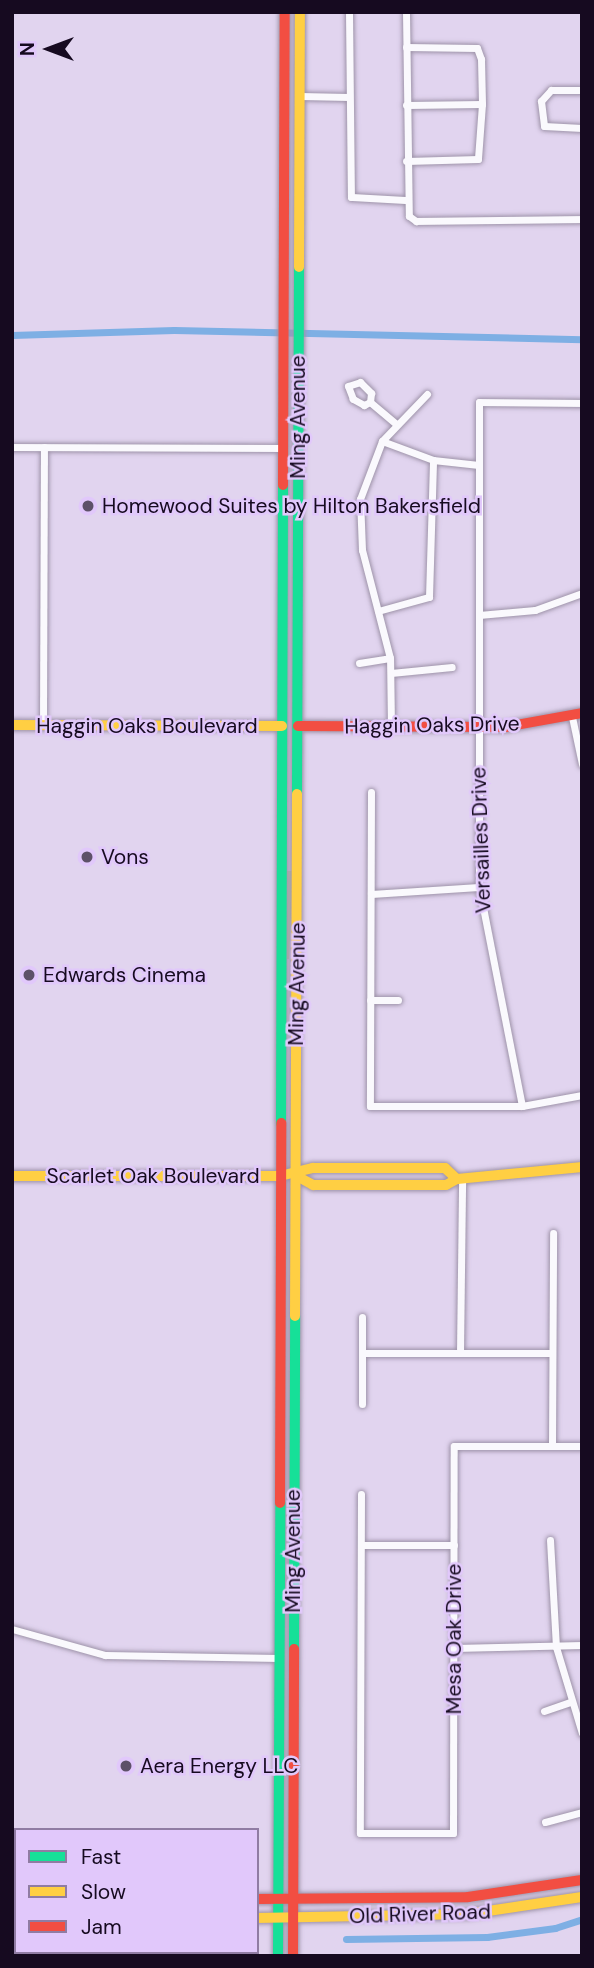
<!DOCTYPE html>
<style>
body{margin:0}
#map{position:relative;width:594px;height:1968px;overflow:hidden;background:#e1d4ef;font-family:"DM Sans",sans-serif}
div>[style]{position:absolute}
.green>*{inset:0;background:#bfcbaa}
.canal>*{height:7px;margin:-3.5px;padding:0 3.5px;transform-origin:3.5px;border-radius:3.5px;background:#7eafe4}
.roads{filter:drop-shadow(0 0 2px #9e93a9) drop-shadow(0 0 2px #9e93a9)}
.street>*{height:7px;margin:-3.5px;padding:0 3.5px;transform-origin:3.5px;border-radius:3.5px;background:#faf9fd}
.fast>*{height:10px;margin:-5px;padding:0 5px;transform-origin:5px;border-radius:5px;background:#16e098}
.slow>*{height:10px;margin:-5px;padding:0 5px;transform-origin:5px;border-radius:5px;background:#ffcf43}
.jam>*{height:10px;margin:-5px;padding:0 5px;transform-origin:5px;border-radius:5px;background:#f24e42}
.dots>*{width:19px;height:19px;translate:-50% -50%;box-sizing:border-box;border:4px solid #e1c8fb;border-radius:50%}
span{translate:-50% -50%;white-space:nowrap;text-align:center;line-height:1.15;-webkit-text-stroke:5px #e1c8fb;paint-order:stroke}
.street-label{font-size:21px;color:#160a20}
.poi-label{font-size:21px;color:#160a20}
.left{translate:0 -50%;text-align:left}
.frame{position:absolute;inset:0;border:14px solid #160a20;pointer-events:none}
.legend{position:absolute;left:14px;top:1828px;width:245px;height:126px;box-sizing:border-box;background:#e1c8fb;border:2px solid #907ca3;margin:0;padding:9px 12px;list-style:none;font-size:21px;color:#160a20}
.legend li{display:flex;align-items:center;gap:14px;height:35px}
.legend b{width:35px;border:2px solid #907ca3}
.north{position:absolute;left:14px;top:14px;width:70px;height:70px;-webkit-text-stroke:5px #e1c8fb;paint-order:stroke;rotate:270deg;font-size:19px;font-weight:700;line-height:28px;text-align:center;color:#160a20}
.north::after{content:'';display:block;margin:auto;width:24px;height:32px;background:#160a20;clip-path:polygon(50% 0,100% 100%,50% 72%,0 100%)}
</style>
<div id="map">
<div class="green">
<div style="clip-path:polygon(287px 871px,293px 871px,289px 959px,287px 959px)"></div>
</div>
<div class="canal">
<div style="left:12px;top:335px;width:162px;rotate:-1.8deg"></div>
<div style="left:174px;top:330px;width:408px;rotate:1.3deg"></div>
<div style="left:346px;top:1939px;width:141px;rotate:-0.8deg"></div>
<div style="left:487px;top:1937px;width:69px;rotate:-7.5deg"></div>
<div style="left:555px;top:1928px;width:28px;rotate:-18deg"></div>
<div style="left:12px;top:1947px;width:4px"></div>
</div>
<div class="roads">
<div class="street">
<div style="left:349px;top:12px;width:185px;rotate:89.4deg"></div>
<div style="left:351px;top:197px;width:55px;rotate:3.1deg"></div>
<div style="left:406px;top:12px;width:204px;rotate:89.2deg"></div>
<div style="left:409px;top:216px;width:9px;rotate:36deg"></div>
<div style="left:416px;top:221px;width:166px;rotate:-0.7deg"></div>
<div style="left:406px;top:47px;width:71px;rotate:0.8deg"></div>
<div style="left:477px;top:48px;width:12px;rotate:70deg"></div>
<div style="left:481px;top:59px;width:45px;rotate:88.7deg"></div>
<div style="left:482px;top:104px;width:55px;rotate:94.2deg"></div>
<div style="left:478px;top:159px;width:72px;rotate:178.4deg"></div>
<div style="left:582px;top:90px;width:31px;rotate:180deg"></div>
<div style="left:551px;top:90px;width:15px;rotate:132deg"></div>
<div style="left:541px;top:101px;width:25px;rotate:83deg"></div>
<div style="left:544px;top:126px;width:38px;rotate:3deg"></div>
<div style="left:300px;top:96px;width:49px;rotate:1.2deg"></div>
<div style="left:406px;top:105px;width:76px;rotate:-0.8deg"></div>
<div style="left:370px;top:402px;width:7px;rotate:153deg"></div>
<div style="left:364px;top:405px;width:13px;rotate:-151deg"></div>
<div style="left:353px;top:399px;width:14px;rotate:-111deg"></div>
<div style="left:348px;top:386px;width:13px;rotate:-18deg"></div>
<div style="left:360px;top:382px;width:16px;rotate:45deg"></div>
<div style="left:371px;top:393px;width:9px;rotate:96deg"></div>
<div style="left:370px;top:402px;width:33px;rotate:40deg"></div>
<div style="left:382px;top:441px;width:54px;rotate:20.4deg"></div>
<div style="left:433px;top:460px;width:46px;rotate:6.2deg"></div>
<div style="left:12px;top:447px;width:271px;rotate:0.2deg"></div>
<div style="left:378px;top:611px;width:53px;rotate:-15.4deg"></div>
<div style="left:429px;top:597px;width:137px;rotate:-88.3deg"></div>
<div style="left:479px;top:615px;width:56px;rotate:-5.1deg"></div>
<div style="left:535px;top:610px;width:50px;rotate:-19.9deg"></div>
<div style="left:359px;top:663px;width:31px;rotate:-9deg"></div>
<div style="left:391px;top:673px;width:61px;rotate:-5.6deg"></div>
<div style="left:572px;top:717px;width:48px;rotate:78deg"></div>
<div style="left:43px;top:725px;width:278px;rotate:-89.8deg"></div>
<div style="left:391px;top:726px;width:68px;rotate:-90.8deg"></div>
<div style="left:390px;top:658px;width:112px;rotate:-104.5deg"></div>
<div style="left:362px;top:550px;width:51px;rotate:-92.2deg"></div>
<div style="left:360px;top:499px;width:62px;rotate:-69.2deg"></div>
<div style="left:382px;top:441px;width:65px;rotate:-46.2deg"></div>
<div style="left:371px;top:792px;width:314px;rotate:90.2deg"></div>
<div style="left:370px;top:1106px;width:152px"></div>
<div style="left:522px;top:1106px;width:61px;rotate:-10.4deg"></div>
<div style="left:371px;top:894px;width:108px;rotate:-3.7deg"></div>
<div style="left:370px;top:1000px;width:28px"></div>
<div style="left:522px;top:1106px;width:223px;rotate:-101.1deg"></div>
<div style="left:479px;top:887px;width:485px;rotate:-90deg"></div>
<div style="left:479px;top:402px;width:103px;rotate:0.6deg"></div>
<div style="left:362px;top:1353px;width:190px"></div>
<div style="left:460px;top:1353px;width:175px;rotate:-89.3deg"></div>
<div style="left:362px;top:1404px;width:87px;rotate:-90deg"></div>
<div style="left:552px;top:1446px;width:213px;rotate:-89.7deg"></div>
<div style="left:361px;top:1494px;width:339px;rotate:90.2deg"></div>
<div style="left:360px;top:1833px;width:93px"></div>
<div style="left:453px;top:1833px;width:387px;rotate:-89.9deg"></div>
<div style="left:454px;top:1446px;width:128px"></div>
<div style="left:550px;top:1540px;width:107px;rotate:86.8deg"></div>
<div style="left:556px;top:1647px;width:90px;rotate:73.2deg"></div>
<div style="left:361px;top:1545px;width:93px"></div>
<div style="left:12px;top:1629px;width:97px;rotate:15.6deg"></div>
<div style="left:105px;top:1655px;width:174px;rotate:1deg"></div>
<div style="left:454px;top:1648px;width:128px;rotate:-1.3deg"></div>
<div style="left:544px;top:1711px;width:28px;rotate:-19deg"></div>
<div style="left:545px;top:1822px;width:38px;rotate:-15deg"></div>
</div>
<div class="fast">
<div style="left:297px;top:794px;width:527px;rotate:-89.78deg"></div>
<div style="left:281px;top:1123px;width:638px;rotate:-89.82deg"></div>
<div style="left:294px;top:1649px;width:333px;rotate:-89.8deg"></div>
<div style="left:12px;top:1900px;width:4px"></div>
<div style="left:278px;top:1956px;width:453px;rotate:-89.7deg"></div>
</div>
<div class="slow">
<div style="left:299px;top:267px;width:255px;rotate:-89.8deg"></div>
<div style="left:12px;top:725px;width:270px;rotate:0.2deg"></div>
<div style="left:295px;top:1175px;width:21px;rotate:29deg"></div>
<div style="left:313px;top:1185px;width:133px"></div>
<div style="left:446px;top:1185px;width:13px;rotate:-29deg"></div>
<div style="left:457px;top:1179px;width:126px;rotate:-5.5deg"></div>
<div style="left:12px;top:1176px;width:268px"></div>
<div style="left:280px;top:1176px;width:34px;rotate:-14deg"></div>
<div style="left:313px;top:1168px;width:132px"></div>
<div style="left:445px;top:1168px;width:16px;rotate:43deg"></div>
<div style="left:295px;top:1316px;width:522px;rotate:-89.78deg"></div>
<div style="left:12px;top:1918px;width:4px"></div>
<div style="left:257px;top:1918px;width:211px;rotate:-1.1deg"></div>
<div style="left:468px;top:1914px;width:115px;rotate:-8.5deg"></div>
</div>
<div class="jam">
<div style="left:283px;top:485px;width:473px;rotate:-89.8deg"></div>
<div style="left:298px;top:726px;width:207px;rotate:0.3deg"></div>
<div style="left:505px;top:727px;width:78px;rotate:-10.3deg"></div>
<div style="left:280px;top:1503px;width:380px;rotate:-89.8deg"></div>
<div style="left:257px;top:1899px;width:211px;rotate:-0.5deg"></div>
<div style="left:468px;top:1897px;width:115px;rotate:-8.5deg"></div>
<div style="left:293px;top:1956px;width:307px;rotate:-89.8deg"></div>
</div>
</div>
<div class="dots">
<div style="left:88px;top:506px;background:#5d5168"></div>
<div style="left:87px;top:857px;background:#5d5168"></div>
<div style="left:29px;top:975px;background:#5d5168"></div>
<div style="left:126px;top:1766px;background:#5d5168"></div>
</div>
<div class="street-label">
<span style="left:298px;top:417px;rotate:-90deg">Ming Avenue</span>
<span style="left:432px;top:725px;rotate:-1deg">Haggin Oaks Drive</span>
<span style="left:147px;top:726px">Haggin Oaks Boulevard</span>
<span style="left:481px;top:840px;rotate:-92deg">Versailles Drive</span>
<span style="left:297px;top:984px;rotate:-89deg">Ming Avenue</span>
<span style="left:153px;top:1176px">Scarlet Oak Boulevard</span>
<span style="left:293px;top:1551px;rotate:-90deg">Ming Avenue</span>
<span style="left:454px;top:1639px;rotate:-90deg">Mesa Oak Drive</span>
<span style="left:420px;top:1914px;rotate:-2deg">Old River Road</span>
</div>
<div class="poi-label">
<span class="left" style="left:102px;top:506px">Homewood Suites by Hilton Bakersfield</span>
<span class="left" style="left:101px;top:857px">Vons</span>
<span class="left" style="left:43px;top:975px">Edwards Cinema</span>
<span class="left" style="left:140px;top:1766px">Aera Energy LLC</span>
</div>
<div class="frame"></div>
<ul class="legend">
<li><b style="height:9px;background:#16e098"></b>Fast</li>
<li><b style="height:9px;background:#ffcf43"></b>Slow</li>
<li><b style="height:9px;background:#f24e42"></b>Jam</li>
</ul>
<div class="north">N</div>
</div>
